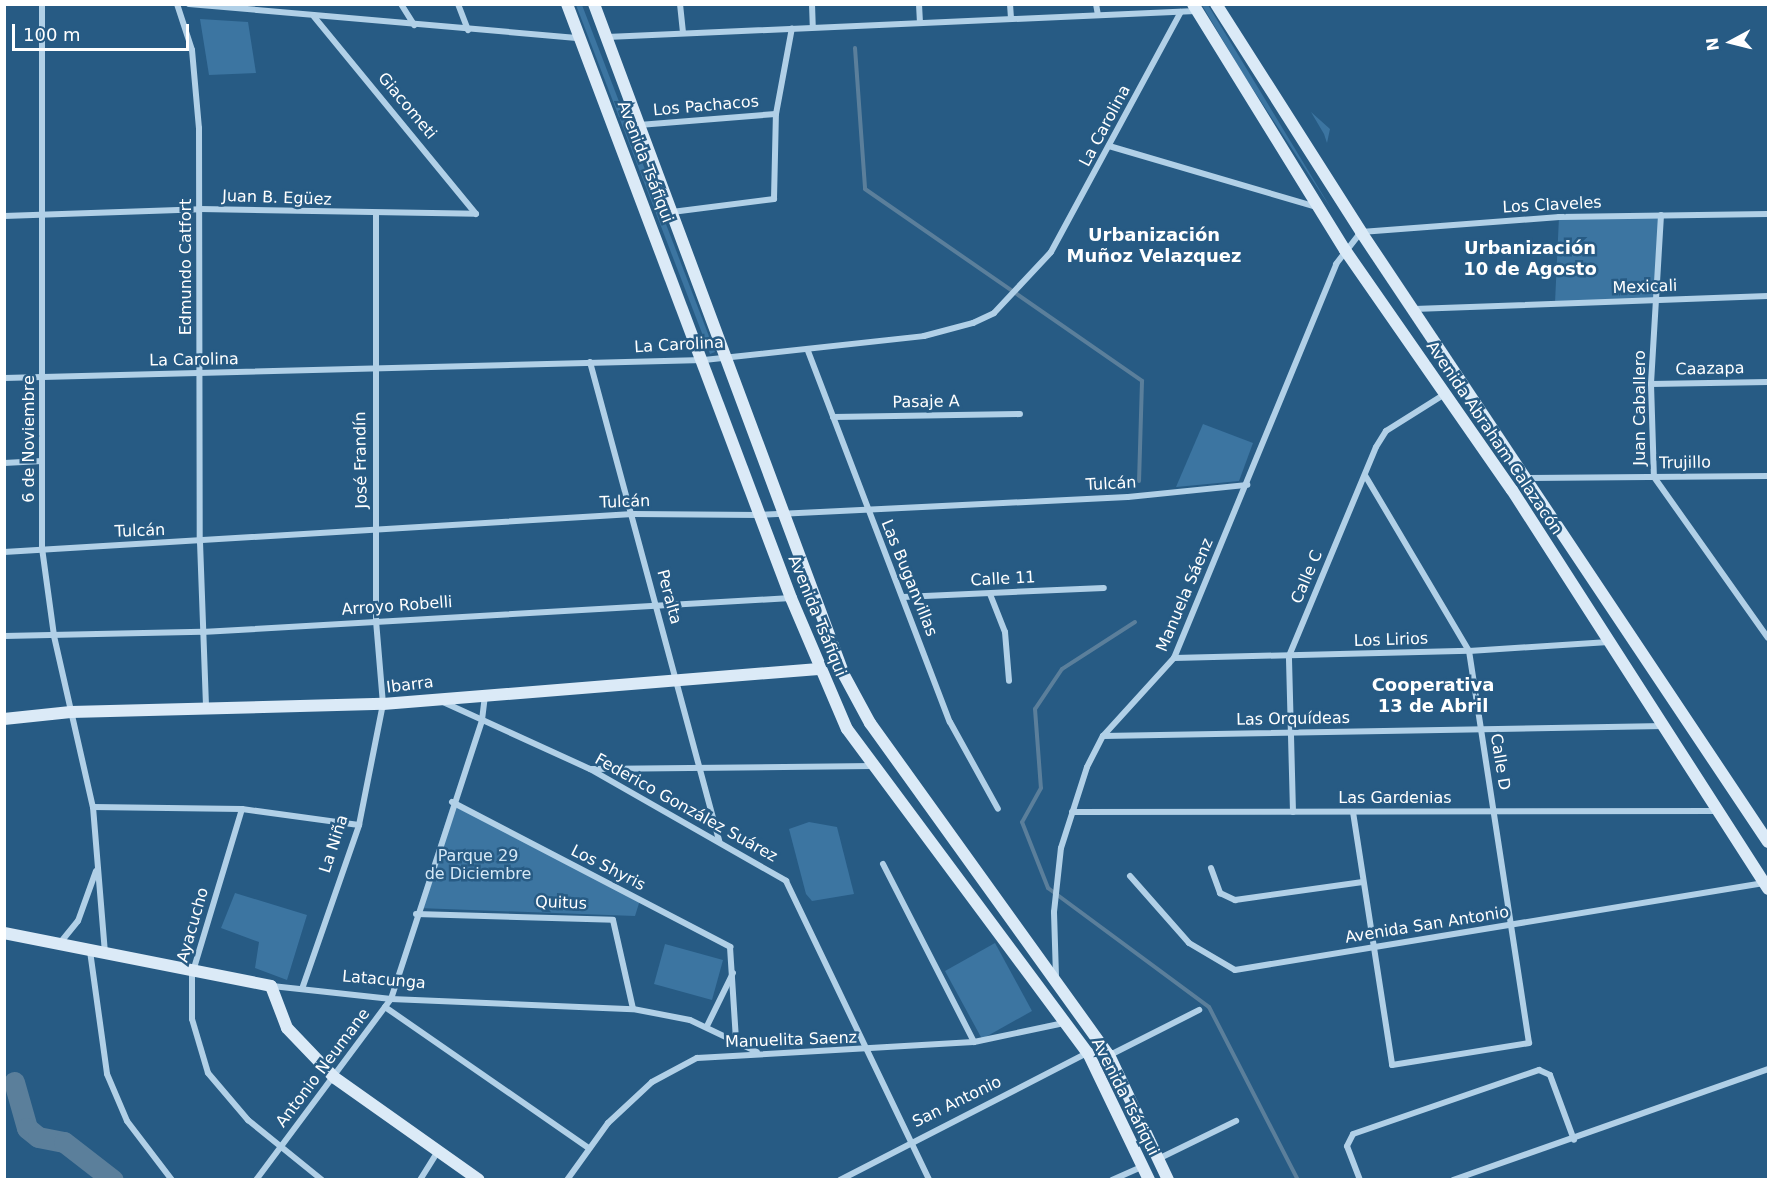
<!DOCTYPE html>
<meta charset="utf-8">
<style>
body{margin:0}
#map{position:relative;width:1773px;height:1184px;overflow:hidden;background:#275b84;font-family:"DejaVu Sans",sans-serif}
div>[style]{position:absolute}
.green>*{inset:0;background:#3c75a1}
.stream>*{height:4px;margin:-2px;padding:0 2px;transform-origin:2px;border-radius:2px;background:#5b7f9b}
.river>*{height:21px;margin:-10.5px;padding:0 10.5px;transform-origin:10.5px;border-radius:10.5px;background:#5b7f9b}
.street>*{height:6px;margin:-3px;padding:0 3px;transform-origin:3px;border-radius:3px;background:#b1d0e7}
.secondary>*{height:12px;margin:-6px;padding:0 6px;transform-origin:6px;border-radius:6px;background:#dbeaf7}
span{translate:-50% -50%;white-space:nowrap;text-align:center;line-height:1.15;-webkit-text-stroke:5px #275b84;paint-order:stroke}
.street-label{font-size:16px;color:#fff}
.park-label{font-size:16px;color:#d5e8f6}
.neighbourhood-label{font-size:18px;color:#fff;font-weight:700}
.frame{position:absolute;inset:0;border:6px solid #fff;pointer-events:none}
.north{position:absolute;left:1701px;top:12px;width:60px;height:60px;-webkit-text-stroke:4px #275b84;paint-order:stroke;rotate:263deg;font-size:16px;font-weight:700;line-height:24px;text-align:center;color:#fff}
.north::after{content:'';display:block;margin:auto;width:21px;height:27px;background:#fff;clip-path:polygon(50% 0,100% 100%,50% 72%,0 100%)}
.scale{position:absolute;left:12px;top:24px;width:177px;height:27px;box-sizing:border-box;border:3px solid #fff;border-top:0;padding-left:8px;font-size:18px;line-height:21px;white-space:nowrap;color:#fff;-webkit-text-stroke:4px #275b84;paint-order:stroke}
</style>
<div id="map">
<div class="green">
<div style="clip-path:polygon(576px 5px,582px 5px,715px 352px,710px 354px)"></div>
<div style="clip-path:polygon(1202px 5px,1208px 5px,1332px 210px,1241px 71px)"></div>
<div style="clip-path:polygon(200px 19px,248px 22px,256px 73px,209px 75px)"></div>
<div style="clip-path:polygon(1311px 112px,1330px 129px,1327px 143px,1324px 134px)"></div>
<div style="clip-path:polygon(1661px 215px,1656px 300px,1555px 303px,1559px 217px)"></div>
<div style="clip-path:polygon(1203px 424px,1253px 443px,1239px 481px,1176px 487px)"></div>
<div style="clip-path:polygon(452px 802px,640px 900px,635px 916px,418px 908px)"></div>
<div style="clip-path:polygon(809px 822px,837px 827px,854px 894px,812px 901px,806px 894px,789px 829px)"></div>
<div style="clip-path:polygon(235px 893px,307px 915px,287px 980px,255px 968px,259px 942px,221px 928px)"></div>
<div style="clip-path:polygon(995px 943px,1032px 1011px,982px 1039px,945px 971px)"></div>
<div style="clip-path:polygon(665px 944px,723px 960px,712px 1000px,654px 984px)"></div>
</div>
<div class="stream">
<div style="left:855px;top:48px;width:141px;rotate:85.9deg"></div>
<div style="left:865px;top:189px;width:337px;rotate:34.7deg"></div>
<div style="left:1142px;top:381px;width:100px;rotate:91.7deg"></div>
<div style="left:1135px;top:622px;width:87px;rotate:147.2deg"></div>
<div style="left:1062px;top:669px;width:48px;rotate:124deg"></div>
<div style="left:1035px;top:709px;width:79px;rotate:85.7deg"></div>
<div style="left:1041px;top:788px;width:39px;rotate:119deg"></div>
<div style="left:1022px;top:822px;width:71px;rotate:68.5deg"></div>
<div style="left:1048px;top:888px;width:200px;rotate:36.5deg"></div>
<div style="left:1209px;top:1007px;width:195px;rotate:62.8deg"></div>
</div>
<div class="river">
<div style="left:14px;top:1082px;width:48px;rotate:74.2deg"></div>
<div style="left:27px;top:1128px;width:14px;rotate:39deg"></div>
<div style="left:38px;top:1137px;width:26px;rotate:11deg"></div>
<div style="left:64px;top:1142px;width:62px;rotate:37.8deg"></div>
</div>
<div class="street">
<div style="left:42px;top:4px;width:544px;rotate:90deg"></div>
<div style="left:42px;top:548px;width:89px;rotate:82.2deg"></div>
<div style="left:54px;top:636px;width:175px;rotate:77.2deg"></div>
<div style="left:93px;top:807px;width:145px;rotate:85.3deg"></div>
<div style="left:177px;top:4px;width:48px;rotate:71.9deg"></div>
<div style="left:192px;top:50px;width:78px;rotate:84.9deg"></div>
<div style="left:199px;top:128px;width:414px;rotate:89.9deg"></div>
<div style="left:200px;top:542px;width:167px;rotate:87.9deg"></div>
<div style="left:189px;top:4px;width:392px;rotate:5deg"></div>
<div style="left:401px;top:4px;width:25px;rotate:58deg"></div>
<div style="left:458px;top:4px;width:28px;rotate:69deg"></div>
<div style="left:680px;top:4px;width:28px;rotate:84deg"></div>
<div style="left:812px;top:4px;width:23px;rotate:88deg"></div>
<div style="left:919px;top:4px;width:17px;rotate:87deg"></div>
<div style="left:1010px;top:4px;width:14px;rotate:86deg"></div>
<div style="left:1096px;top:4px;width:11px;rotate:80deg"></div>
<div style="left:607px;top:37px;width:589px;rotate:-2.53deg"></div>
<div style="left:639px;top:125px;width:137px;rotate:-4.6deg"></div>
<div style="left:1109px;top:146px;width:216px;rotate:16.4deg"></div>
<div style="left:672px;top:212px;width:103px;rotate:-7.3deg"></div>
<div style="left:774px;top:199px;width:85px;rotate:-88.7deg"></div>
<div style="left:776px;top:114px;width:87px;rotate:-79.5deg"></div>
<div style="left:1661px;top:215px;width:169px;rotate:93.4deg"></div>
<div style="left:1651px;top:384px;width:93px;rotate:88.2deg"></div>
<div style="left:1654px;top:477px;width:197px;rotate:54.7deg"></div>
<div style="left:4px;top:216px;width:196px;rotate:-2deg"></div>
<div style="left:200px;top:209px;width:276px;rotate:1deg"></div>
<div style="left:476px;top:214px;width:255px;rotate:-129.4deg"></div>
<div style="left:1414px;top:309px;width:354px;rotate:-2.1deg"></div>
<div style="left:808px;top:351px;width:397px;rotate:69.1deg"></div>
<div style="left:950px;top:722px;width:99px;rotate:61.1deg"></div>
<div style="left:590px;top:362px;width:496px;rotate:74.9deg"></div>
<div style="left:4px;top:378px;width:700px;rotate:-1.47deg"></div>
<div style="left:704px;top:360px;width:221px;rotate:-6.2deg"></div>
<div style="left:924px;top:336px;width:51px;rotate:-14.9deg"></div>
<div style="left:973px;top:323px;width:23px;rotate:-25deg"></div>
<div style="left:994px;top:313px;width:83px;rotate:-46.9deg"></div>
<div style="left:1051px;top:252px;width:273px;rotate:-61.6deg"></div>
<div style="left:1651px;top:384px;width:117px;rotate:-1deg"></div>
<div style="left:833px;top:417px;width:187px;rotate:-0.9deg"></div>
<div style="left:4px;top:463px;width:38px;rotate:-3deg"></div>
<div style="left:1529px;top:478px;width:239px;rotate:-0.5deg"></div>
<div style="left:4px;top:552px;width:630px;rotate:-3.46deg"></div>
<div style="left:633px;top:514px;width:126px;rotate:0.5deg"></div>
<div style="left:759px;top:515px;width:369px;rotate:-2.8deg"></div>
<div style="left:1128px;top:497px;width:120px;rotate:-5.8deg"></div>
<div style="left:990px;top:594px;width:41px;rotate:68.5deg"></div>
<div style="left:1005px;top:632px;width:49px;rotate:85.3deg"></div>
<div style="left:903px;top:597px;width:201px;rotate:-2.6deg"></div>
<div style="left:4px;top:636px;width:198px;rotate:-1.2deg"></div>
<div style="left:202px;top:632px;width:590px;rotate:-3.3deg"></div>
<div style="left:1174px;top:658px;width:295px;rotate:-1.4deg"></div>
<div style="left:1469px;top:651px;width:140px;rotate:-3.7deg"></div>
<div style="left:443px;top:702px;width:162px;rotate:24.5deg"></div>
<div style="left:590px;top:769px;width:226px;rotate:29.7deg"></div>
<div style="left:786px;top:881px;width:331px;rotate:64.4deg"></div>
<div style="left:1103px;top:736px;width:561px;rotate:-1.02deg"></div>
<div style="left:591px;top:769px;width:282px;rotate:-0.6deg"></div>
<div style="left:452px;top:802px;width:314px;rotate:27.5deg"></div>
<div style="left:730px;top:947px;width:94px;rotate:86.3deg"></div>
<div style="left:93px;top:807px;width:149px;rotate:0.8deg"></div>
<div style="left:242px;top:809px;width:118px;rotate:7.8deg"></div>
<div style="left:242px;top:809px;width:173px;rotate:106.8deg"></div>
<div style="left:192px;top:975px;width:44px;rotate:90deg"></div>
<div style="left:192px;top:1019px;width:56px;rotate:73.5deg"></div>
<div style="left:208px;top:1073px;width:62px;rotate:49.6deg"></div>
<div style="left:248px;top:1120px;width:95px;rotate:39deg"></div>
<div style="left:1072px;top:812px;width:646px;rotate:-0.09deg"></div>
<div style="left:1293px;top:812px;width:156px;rotate:-91.5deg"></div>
<div style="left:1289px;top:656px;width:226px;rotate:-67.4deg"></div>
<div style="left:1376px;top:447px;width:19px;rotate:-58deg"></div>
<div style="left:1386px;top:431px;width:70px;rotate:-32.1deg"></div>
<div style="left:1353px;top:812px;width:256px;rotate:81.2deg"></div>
<div style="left:1392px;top:1065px;width:139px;rotate:-9.1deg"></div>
<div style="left:1529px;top:1043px;width:397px;rotate:-98.7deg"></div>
<div style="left:1469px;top:651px;width:204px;rotate:-120.6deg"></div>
<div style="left:883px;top:864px;width:200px;rotate:62.9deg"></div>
<div style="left:1211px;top:868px;width:27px;rotate:70deg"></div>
<div style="left:1220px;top:893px;width:17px;rotate:25deg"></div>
<div style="left:1235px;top:900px;width:129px;rotate:-8deg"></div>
<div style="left:1130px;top:876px;width:89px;rotate:48.6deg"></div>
<div style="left:1189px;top:943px;width:53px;rotate:30.4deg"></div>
<div style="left:1235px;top:970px;width:536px;rotate:-9.34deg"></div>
<div style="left:416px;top:914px;width:197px;rotate:1.7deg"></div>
<div style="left:613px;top:920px;width:91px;rotate:77.3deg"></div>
<div style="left:60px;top:943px;width:28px;rotate:-51deg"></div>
<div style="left:78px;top:921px;width:53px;rotate:-70.2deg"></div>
<div style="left:90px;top:951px;width:124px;rotate:82.1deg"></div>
<div style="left:107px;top:1074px;width:51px;rotate:66.9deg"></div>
<div style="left:127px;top:1121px;width:74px;rotate:52.7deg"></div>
<div style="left:1056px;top:976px;width:64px;rotate:-91.8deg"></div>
<div style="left:1054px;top:912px;width:64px;rotate:-83.8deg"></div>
<div style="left:1061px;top:848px;width:85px;rotate:-72.2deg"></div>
<div style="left:1087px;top:767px;width:35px;rotate:-63deg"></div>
<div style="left:1103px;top:736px;width:105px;rotate:-47.7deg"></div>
<div style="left:1174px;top:658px;width:426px;rotate:-67.6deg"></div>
<div style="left:1336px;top:264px;width:41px;rotate:-52deg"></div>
<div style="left:1361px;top:232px;width:199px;rotate:-4.3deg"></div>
<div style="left:1559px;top:217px;width:209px;rotate:-0.8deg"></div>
<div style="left:272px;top:986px;width:120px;rotate:6.2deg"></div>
<div style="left:391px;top:999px;width:242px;rotate:2.4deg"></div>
<div style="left:633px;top:1009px;width:58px;rotate:10.9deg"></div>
<div style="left:690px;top:1020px;width:74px;rotate:25.5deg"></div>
<div style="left:302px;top:989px;width:174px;rotate:-70.8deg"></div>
<div style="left:359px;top:825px;width:123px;rotate:-78.8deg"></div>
<div style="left:383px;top:704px;width:83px;rotate:-94.8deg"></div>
<div style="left:376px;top:621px;width:406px;rotate:-90deg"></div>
<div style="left:385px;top:1007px;width:248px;rotate:34.7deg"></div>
<div style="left:707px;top:1026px;width:59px;rotate:-63.9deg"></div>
<div style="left:1110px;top:1055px;width:100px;rotate:-26.8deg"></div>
<div style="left:1158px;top:1159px;width:87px;rotate:-26deg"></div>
<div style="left:256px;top:1180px;width:226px;rotate:-53.3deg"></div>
<div style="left:391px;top:999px;width:293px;rotate:-71.9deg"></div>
<div style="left:482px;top:720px;width:26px;rotate:-83deg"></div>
<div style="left:420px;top:1180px;width:34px;rotate:-58deg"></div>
<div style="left:567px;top:1180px;width:70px;rotate:-54.3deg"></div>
<div style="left:608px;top:1123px;width:60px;rotate:-43deg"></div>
<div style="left:652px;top:1082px;width:51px;rotate:-28.1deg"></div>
<div style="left:697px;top:1058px;width:277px;rotate:-3.3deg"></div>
<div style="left:974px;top:1042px;width:92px;rotate:-11.9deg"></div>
<div style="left:840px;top:1180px;width:278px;rotate:-27.2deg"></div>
<div style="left:1112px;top:1180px;width:34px;rotate:-24deg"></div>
<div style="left:1360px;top:1180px;width:36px;rotate:-111deg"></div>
<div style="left:1347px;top:1146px;width:13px;rotate:-63deg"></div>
<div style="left:1353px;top:1134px;width:197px;rotate:-19deg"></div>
<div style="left:1539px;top:1070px;width:12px;rotate:24deg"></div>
<div style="left:1550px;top:1075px;width:69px;rotate:69.7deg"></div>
<div style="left:1453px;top:1180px;width:334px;rotate:-19.4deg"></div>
</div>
<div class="secondary">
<div style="left:567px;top:4px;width:635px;rotate:69.34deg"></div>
<div style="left:791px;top:598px;width:142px;rotate:66.9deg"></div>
<div style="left:847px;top:729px;width:404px;rotate:53.4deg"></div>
<div style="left:1088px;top:1053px;width:141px;rotate:64.3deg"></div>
<div style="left:594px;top:4px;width:716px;rotate:69.57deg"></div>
<div style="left:844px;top:675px;width:55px;rotate:61.6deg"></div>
<div style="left:870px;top:723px;width:409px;rotate:54.3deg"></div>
<div style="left:1109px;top:1055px;width:138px;rotate:64.7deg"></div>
<div style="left:1193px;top:4px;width:289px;rotate:58.3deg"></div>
<div style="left:1345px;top:250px;width:292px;rotate:55.2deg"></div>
<div style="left:1512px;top:490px;width:474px;rotate:57.3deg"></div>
<div style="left:1216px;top:4px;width:270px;rotate:57.5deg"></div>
<div style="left:1361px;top:232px;width:733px;rotate:56.29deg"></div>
<div style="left:4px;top:719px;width:67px;rotate:-6deg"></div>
<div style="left:71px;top:712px;width:312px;rotate:-1.5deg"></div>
<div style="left:383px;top:704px;width:437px;rotate:-4.6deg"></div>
<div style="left:4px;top:933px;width:272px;rotate:11.2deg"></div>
<div style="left:271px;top:986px;width:45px;rotate:69.1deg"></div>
<div style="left:287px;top:1028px;width:69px;rotate:46.2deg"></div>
<div style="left:335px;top:1078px;width:176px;rotate:35.3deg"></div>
</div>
<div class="street-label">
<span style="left:407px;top:106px;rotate:50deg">Giacometi</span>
<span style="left:706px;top:106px;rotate:-5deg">Los Pachacos</span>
<span style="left:1105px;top:126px;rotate:-62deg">La Carolina</span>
<span style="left:645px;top:162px;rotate:69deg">Avenida Tsáfiqui</span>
<span style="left:277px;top:198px;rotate:2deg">Juan B. Egüez</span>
<span style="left:1552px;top:205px;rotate:-3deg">Los Claveles</span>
<span style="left:186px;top:267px;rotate:-90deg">Edmundo Catfort</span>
<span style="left:1645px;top:287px;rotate:-2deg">Mexicali</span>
<span style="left:679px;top:345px;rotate:-3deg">La Carolina</span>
<span style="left:194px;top:360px;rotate:-1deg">La Carolina</span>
<span style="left:1710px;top:369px;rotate:-1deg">Caazapa</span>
<span style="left:926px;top:402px;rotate:-1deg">Pasaje A</span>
<span style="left:1640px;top:408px;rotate:-90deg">Juan Caballero</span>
<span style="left:1494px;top:438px;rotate:56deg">Avenida Abraham Calazacón</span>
<span style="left:29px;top:439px;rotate:-90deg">6 de Noviembre</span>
<span style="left:361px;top:460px;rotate:-91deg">José Frandín</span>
<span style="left:1685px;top:463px;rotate:-1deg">Trujillo</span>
<span style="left:1111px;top:484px;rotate:-3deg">Tulcán</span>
<span style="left:625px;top:502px;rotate:-2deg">Tulcán</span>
<span style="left:140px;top:531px;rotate:-2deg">Tulcán</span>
<span style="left:1307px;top:577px;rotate:-67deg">Calle C</span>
<span style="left:909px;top:578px;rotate:68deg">Las Buganvillas</span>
<span style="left:1003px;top:579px;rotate:-3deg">Calle 11</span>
<span style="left:1185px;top:595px;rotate:-67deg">Manuela Sáenz</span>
<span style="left:669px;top:597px;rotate:75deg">Peralta</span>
<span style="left:397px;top:606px;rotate:-4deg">Arroyo Robelli</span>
<span style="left:817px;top:616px;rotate:68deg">Avenida Tsáfiqui</span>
<span style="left:1391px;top:640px;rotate:-2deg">Los Lirios</span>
<span style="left:410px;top:685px;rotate:-7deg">Ibarra</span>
<span style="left:1293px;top:719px;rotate:-1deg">Las Orquídeas</span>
<span style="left:1500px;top:762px;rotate:81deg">Calle D</span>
<span style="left:1395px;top:798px">Las Gardenias</span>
<span style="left:686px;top:808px;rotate:29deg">Federico González Suárez</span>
<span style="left:334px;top:844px;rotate:-72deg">La Niña</span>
<span style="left:608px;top:868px;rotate:27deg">Los Shyris</span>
<span style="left:561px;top:903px;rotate:2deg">Quitus</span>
<span style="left:193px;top:925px;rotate:-74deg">Ayacucho</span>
<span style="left:1427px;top:925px;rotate:-9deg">Avenida San Antonio</span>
<span style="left:384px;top:980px;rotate:5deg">Latacunga</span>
<span style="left:791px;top:1040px;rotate:-2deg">Manuelita Saenz</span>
<span style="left:323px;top:1068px;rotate:-53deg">Antonio Neumane</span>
<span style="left:1125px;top:1097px;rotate:63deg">Avenida Tsáfiqui</span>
<span style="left:957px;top:1102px;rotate:-26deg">San Antonio</span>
</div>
<div class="park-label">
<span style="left:478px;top:865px">Parque 29<br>de Diciembre</span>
</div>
<div class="neighbourhood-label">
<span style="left:1154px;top:246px">Urbanización<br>Muñoz Velazquez</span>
<span style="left:1530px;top:259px">Urbanización<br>10 de Agosto</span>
<span style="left:1433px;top:696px">Cooperativa<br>13 de Abril</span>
</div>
<div class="frame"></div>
<div class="north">N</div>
<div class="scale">100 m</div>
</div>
